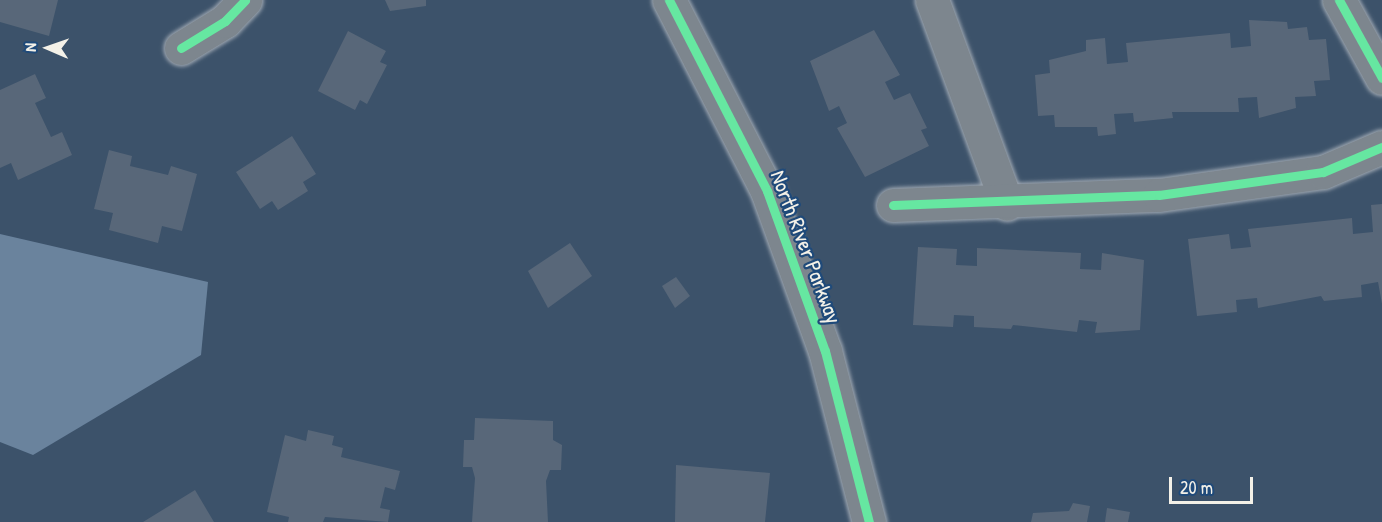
<!DOCTYPE html>
<style>
body{margin:0}
#map{position:relative;width:1382px;height:522px;overflow:hidden;background:#3c526a;font-family:"Patrick Hand",sans-serif}
div>[style]{position:absolute}
.water>*{inset:0;background:#6a839d}
.building>*{inset:0;background:#586779}
.roads{filter:drop-shadow(0 0 2px #9fa8b2) drop-shadow(0 0 2px #9fa8b2)}
.minor>*{height:33px;margin:-16.5px;padding:0 16.5px;transform-origin:16.5px;border-radius:16.5px;background:#7d868e}
.cycleway>*{height:9px;margin:-4.5px;padding:0 4.5px;transform-origin:4.5px;border-radius:4.5px;background:#66e7a1}
span{translate:-50% -50%;white-space:nowrap;text-align:center;line-height:1.15;-webkit-text-stroke:4.5px #1f4a7a;paint-order:stroke}
.street-label{font-size:22px;color:#f4f1e8}
.north{position:absolute;left:18px;top:18px;width:60px;height:60px;-webkit-text-stroke:4px #1f4a7a;paint-order:stroke;rotate:272deg;font-size:16px;font-weight:700;line-height:24px;text-align:center;color:#f4f1e8}
.north::after{content:'';display:block;margin:auto;width:21px;height:27px;background:#f4f1e8;clip-path:polygon(50% 0,100% 100%,50% 72%,0 100%)}
.scale{position:absolute;left:1169px;top:477px;width:84px;height:27px;box-sizing:border-box;border:3px solid #f4f1e8;border-top:0;padding-left:8px;font-size:18px;line-height:21px;white-space:nowrap;color:#f4f1e8;-webkit-text-stroke:4px #1f4a7a;paint-order:stroke}
</style>
<div id="map">
<div class="water">
<div style="clip-path:polygon(0 234px,208px 282px,201px 355px,33px 455px,0 442px)"></div>
</div>
<div class="building">
<div style="clip-path:polygon(0 0,58px 0,49px 36px,0 22px)"></div>
<div style="clip-path:polygon(385px 0,426px 0,426px 6px,390px 11px)"></div>
<div style="clip-path:polygon(1249px 20px,1287px 22px,1288px 29px,1307px 27px,1309px 40px,1326px 39px,1330px 80px,1314px 81px,1316px 96px,1295px 97px,1296px 108px,1259px 118px,1257px 97px,1238px 98px,1239px 112px,1172px 112px,1173px 118px,1134px 122px,1133px 113px,1114px 114px,1116px 134px,1098px 136px,1097px 127px,1055px 127px,1054px 115px,1038px 116px,1035px 75px,1050px 73px,1049px 60px,1086px 51px,1086px 40px,1105px 38px,1107px 64px,1128px 62px,1126px 43px,1230px 33px,1231px 48px,1251px 46px)"></div>
<div style="clip-path:polygon(874px 30px,900px 75px,885px 82px,894px 100px,910px 93px,927px 128px,921px 130px,929px 146px,865px 177px,837px 128px,847px 123px,839px 106px,829px 111px,810px 61px)"></div>
<div style="clip-path:polygon(348px 31px,386px 51px,380px 62px,387px 65px,367px 104px,360px 100px,355px 110px,318px 91px)"></div>
<div style="clip-path:polygon(35px 74px,46px 98px,35px 103px,51px 137px,62px 132px,72px 155px,18px 180px,11px 163px,0 168px,0 90px)"></div>
<div style="clip-path:polygon(292px 136px,316px 174px,303px 182px,308px 191px,278px 210px,272px 201px,260px 209px,236px 172px)"></div>
<div style="clip-path:polygon(109px 150px,132px 156px,130px 166px,168px 175px,171px 166px,197px 174px,182px 231px,162px 226px,158px 243px,109px 230px,113px 213px,94px 209px)"></div>
<div style="clip-path:polygon(1382px 204px,1382px 304px,1378px 282px,1361px 285px,1362px 297px,1324px 301px,1321px 296px,1258px 308px,1257px 298px,1236px 300px,1237px 312px,1197px 316px,1188px 239px,1229px 234px,1231px 249px,1251px 247px,1248px 229px,1352px 218px,1353px 234px,1373px 232px,1371px 205px)"></div>
<div style="clip-path:polygon(570px 243px,592px 276px,548px 308px,528px 271px)"></div>
<div style="clip-path:polygon(918px 247px,957px 249px,956px 265px,977px 266px,977px 248px,1081px 253px,1080px 269px,1101px 270px,1102px 253px,1144px 260px,1140px 330px,1095px 333px,1097px 322px,1079px 320px,1077px 332px,1013px 325px,1011px 329px,974px 327px,974px 316px,954px 315px,953px 327px,913px 325px)"></div>
<div style="clip-path:polygon(676px 277px,690px 296px,675px 308px,662px 286px)"></div>
<div style="clip-path:polygon(475px 418px,553px 421px,553px 440px,562px 445px,561px 470px,550px 470px,546px 481px,548px 522px,472px 522px,475px 478px,472px 467px,463px 467px,464px 440px,474px 440px)"></div>
<div style="clip-path:polygon(308px 430px,334px 436px,332px 445px,343px 448px,341px 457px,400px 471px,395px 490px,385px 487px,380px 508px,390px 510px,388px 522px,325px 517px,323px 522px,288px 522px,289px 517px,267px 512px,285px 435px,306px 441px)"></div>
<div style="clip-path:polygon(676px 465px,770px 473px,765px 522px,675px 522px)"></div>
<div style="clip-path:polygon(195px 490px,214px 522px,143px 522px)"></div>
<div style="clip-path:polygon(1073px 503px,1090px 506px,1087px 522px,1031px 522px,1033px 513px,1069px 511px)"></div>
<div style="clip-path:polygon(1107px 508px,1130px 512px,1128px 522px,1105px 522px)"></div>
</div>
<div class="roads">
<div class="minor">
<div style="left:669px;top:0;width:215px;rotate:62.8deg"></div>
<div style="left:767px;top:191px;width:170px;rotate:70.1deg"></div>
<div style="left:825px;top:351px;width:177px;rotate:75.6deg"></div>
<div style="left:932px;top:0;width:217px;rotate:69.8deg"></div>
<div style="left:1339px;top:0;width:89px;rotate:61.1deg"></div>
<div style="left:181px;top:48px;width:52px;rotate:-31.5deg"></div>
<div style="left:225px;top:21px;width:29px;rotate:-46deg"></div>
<div style="left:893px;top:205px;width:266px;rotate:-2.2deg"></div>
<div style="left:1159px;top:195px;width:166px;rotate:-8deg"></div>
<div style="left:1323px;top:172px;width:64px;rotate:-23deg"></div>
</div>
</div>
<div class="cycleway">
<div style="left:669px;top:0;width:215px;rotate:62.8deg"></div>
<div style="left:767px;top:191px;width:170px;rotate:70.1deg"></div>
<div style="left:825px;top:351px;width:177px;rotate:75.6deg"></div>
<div style="left:1339px;top:0;width:89px;rotate:61.1deg"></div>
<div style="left:181px;top:48px;width:52px;rotate:-31.5deg"></div>
<div style="left:225px;top:21px;width:29px;rotate:-46deg"></div>
<div style="left:893px;top:205px;width:266px;rotate:-2.2deg"></div>
<div style="left:1159px;top:195px;width:166px;rotate:-8deg"></div>
<div style="left:1323px;top:172px;width:64px;rotate:-23deg"></div>
</div>
<div class="street-label">
<span style="left:806px;top:247px;rotate:69deg">North River Parkway</span>
</div>
<div class="north">N</div>
<div class="scale">20 m</div>
</div>
